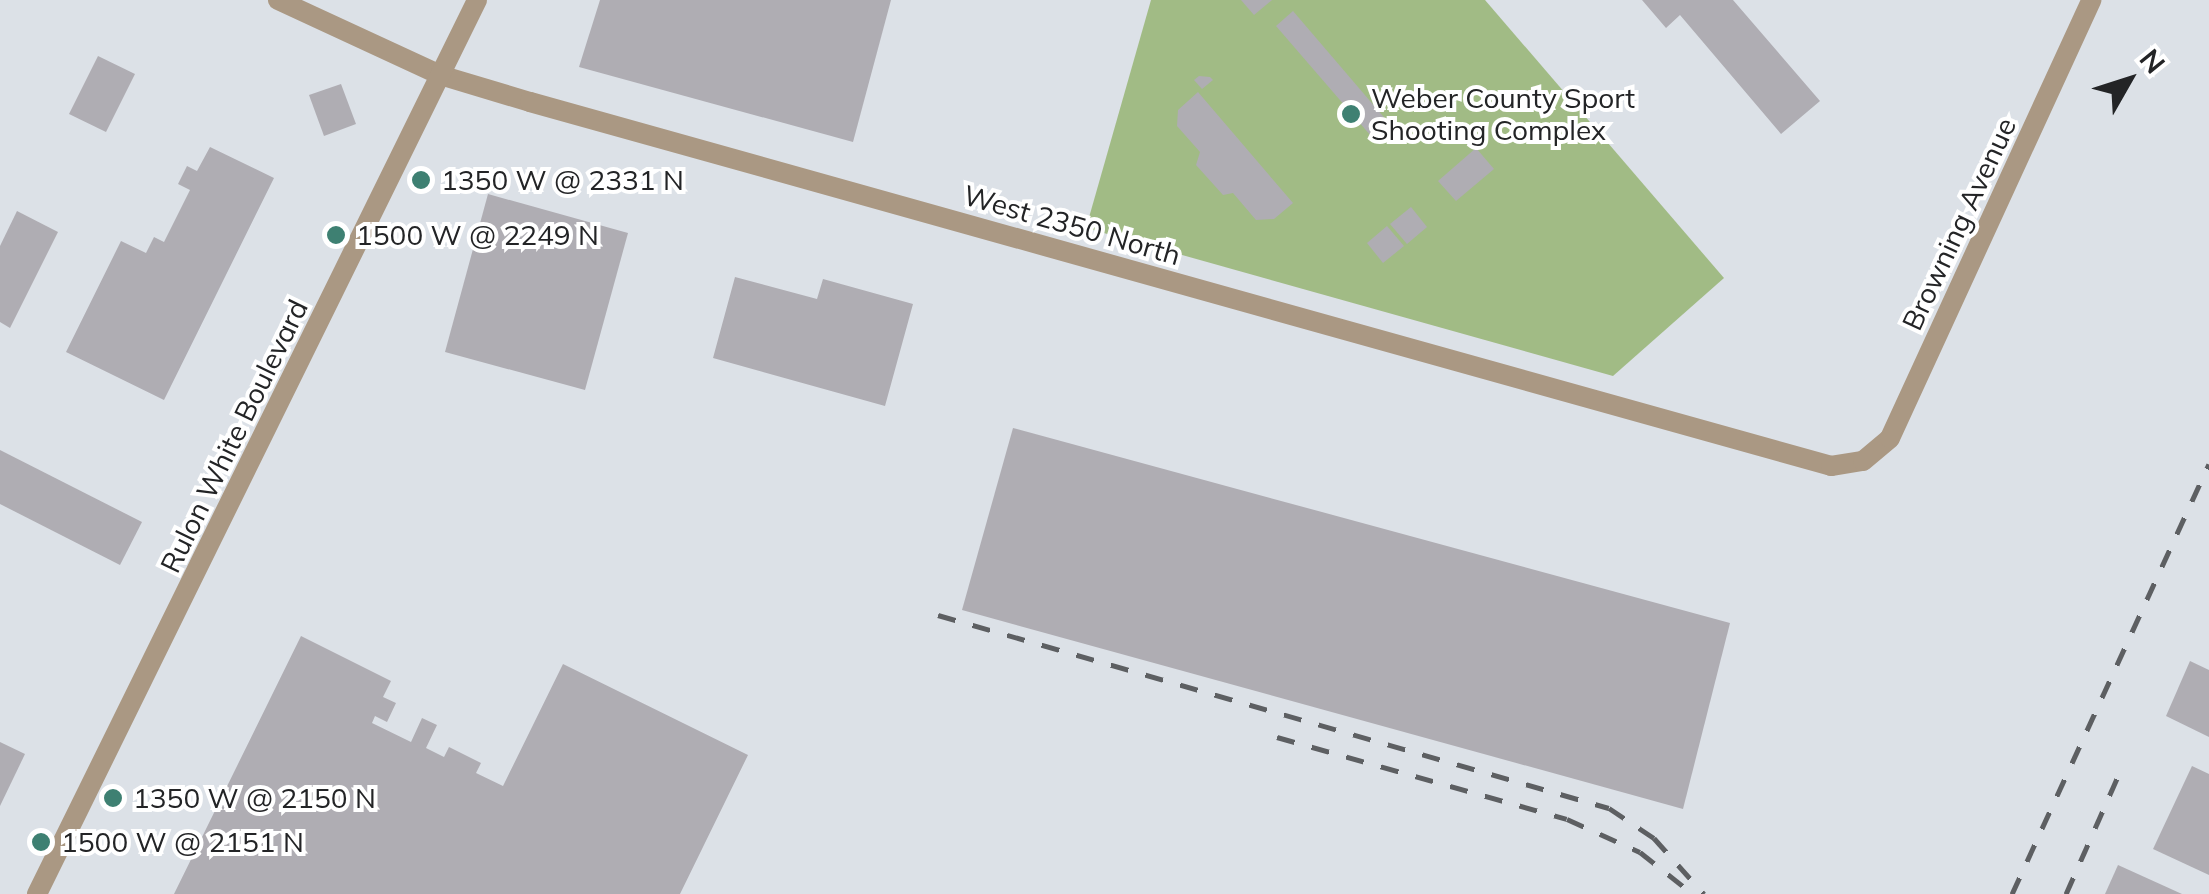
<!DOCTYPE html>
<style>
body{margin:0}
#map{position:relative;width:2209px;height:894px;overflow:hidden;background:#dce1e7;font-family:Mulish,sans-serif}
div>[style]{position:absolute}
.green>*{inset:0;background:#a1bb85}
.building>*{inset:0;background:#afadb3}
.minor>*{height:20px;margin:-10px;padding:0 10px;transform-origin:10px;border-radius:10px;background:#aa9883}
.rail>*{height:5px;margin-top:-2.5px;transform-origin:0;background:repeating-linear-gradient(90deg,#5d5f62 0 18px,transparent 0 36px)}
.dots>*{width:28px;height:28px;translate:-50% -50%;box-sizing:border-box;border:5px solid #fff;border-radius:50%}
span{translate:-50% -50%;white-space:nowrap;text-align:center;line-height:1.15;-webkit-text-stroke:8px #fff;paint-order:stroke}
.poi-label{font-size:28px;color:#232426}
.left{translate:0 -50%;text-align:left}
.street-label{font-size:28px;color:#232426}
.north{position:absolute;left:2079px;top:30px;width:100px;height:100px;-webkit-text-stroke:8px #fff;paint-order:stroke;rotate:51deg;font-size:28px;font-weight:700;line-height:40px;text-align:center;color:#232426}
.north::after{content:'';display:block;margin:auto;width:35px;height:45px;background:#232426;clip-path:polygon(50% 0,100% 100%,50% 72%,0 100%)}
</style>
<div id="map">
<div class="green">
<div style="clip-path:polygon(1151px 0,1485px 0,1724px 278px,1613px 376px,1086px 228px)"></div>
</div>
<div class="building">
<div style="clip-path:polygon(600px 0,891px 0,853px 142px,579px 67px)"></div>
<div style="clip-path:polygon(1241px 0,1272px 0,1254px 15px)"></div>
<div style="clip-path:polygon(1642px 0,1733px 0,1820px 101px,1781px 134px,1680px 15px,1666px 28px)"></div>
<div style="clip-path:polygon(1293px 11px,1388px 122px,1371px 136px,1276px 26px)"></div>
<div style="clip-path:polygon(98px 56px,135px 74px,106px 132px,69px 114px)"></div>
<div style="clip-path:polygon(1199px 76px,1210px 77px,1213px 80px,1202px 89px,1194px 80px)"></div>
<div style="clip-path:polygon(341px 84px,356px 124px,324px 136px,309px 95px)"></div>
<div style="clip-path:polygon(1198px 92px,1293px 203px,1274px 219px,1256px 220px,1233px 193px,1223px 195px,1196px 165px,1200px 152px,1177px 126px,1178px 110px)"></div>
<div style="clip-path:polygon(210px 147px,274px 178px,164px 400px,66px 352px,121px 241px,146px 253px,154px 237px,164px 242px,190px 190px,178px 184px,187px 166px,197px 171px)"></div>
<div style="clip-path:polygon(1476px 148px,1494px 169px,1456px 201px,1438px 181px)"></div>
<div style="clip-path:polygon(488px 194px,628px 233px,585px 390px,445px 352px)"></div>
<div style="clip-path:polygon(1411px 207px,1427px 227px,1407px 244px,1390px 224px)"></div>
<div style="clip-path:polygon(17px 211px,58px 232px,10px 328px,0 322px,0 246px)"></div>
<div style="clip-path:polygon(1387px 226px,1404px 246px,1383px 263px,1367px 243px)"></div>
<div style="clip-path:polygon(735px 277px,817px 299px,823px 279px,913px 304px,885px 406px,713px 358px)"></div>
<div style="clip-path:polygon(1013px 428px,1730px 623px,1683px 809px,962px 610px)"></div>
<div style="clip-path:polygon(0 450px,142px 522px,120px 565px,0 504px)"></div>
<div style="clip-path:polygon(301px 636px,391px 681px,383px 697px,396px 703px,387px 722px,375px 716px,372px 723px,411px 742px,422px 718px,437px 725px,426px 748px,444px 757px,449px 747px,481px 763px,476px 773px,503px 786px,563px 664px,748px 755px,680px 894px,174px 894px)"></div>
<div style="clip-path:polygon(2190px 661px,2209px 670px,2209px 737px,2166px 716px)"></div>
<div style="clip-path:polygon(0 742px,25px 754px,0 806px)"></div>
<div style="clip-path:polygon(2192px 766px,2209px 774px,2209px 875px,2153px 849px)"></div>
<div style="clip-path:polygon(2118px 865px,2182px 894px,2105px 894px)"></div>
</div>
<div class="minor">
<div style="left:278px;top:0;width:179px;rotate:24.8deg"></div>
<div style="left:440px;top:75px;width:94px;rotate:16.7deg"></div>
<div style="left:530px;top:102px;width:1351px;rotate:15.63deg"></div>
<div style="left:1831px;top:466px;width:32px;rotate:-9deg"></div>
<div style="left:1863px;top:461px;width:35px;rotate:-40deg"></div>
<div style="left:1890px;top:438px;width:482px;rotate:-65.3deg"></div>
<div style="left:37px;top:894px;width:996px;rotate:-63.79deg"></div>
</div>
<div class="rail">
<div style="left:938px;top:615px;width:698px;rotate:16.05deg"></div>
<div style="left:1609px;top:808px;width:54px;rotate:33.7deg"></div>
<div style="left:1654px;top:838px;width:75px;rotate:48.2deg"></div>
<div style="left:1277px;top:737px;width:301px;rotate:15.8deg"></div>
<div style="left:1567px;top:819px;width:80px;rotate:24.3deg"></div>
<div style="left:1640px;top:852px;width:61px;rotate:38.4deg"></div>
<div style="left:2012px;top:894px;width:473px;rotate:-65.4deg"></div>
<div style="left:2066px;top:894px;width:131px;rotate:-66.2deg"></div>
</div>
<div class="dots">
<div style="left:1351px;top:114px;background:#3e8072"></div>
<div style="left:421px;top:180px;background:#3e8072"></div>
<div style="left:336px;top:235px;background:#3e8072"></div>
<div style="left:113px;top:798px;background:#3e8072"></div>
<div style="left:41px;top:842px;background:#3e8072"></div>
</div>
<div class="poi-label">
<span class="left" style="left:1371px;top:114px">Weber County Sport<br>Shooting Complex</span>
<span class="left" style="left:441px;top:180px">1350 W @ 2331 N</span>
<span class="left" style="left:356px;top:235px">1500 W @ 2249 N</span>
<span class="left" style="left:133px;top:798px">1350 W @ 2150 N</span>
<span class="left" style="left:61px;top:842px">1500 W @ 2151 N</span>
</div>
<div class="street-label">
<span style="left:1959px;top:224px;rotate:-65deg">Browning Avenue</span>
<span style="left:1072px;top:225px;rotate:16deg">West 2350 North</span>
<span style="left:234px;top:436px;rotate:-64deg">Rulon White Boulevard</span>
</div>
<div class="north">N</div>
</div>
